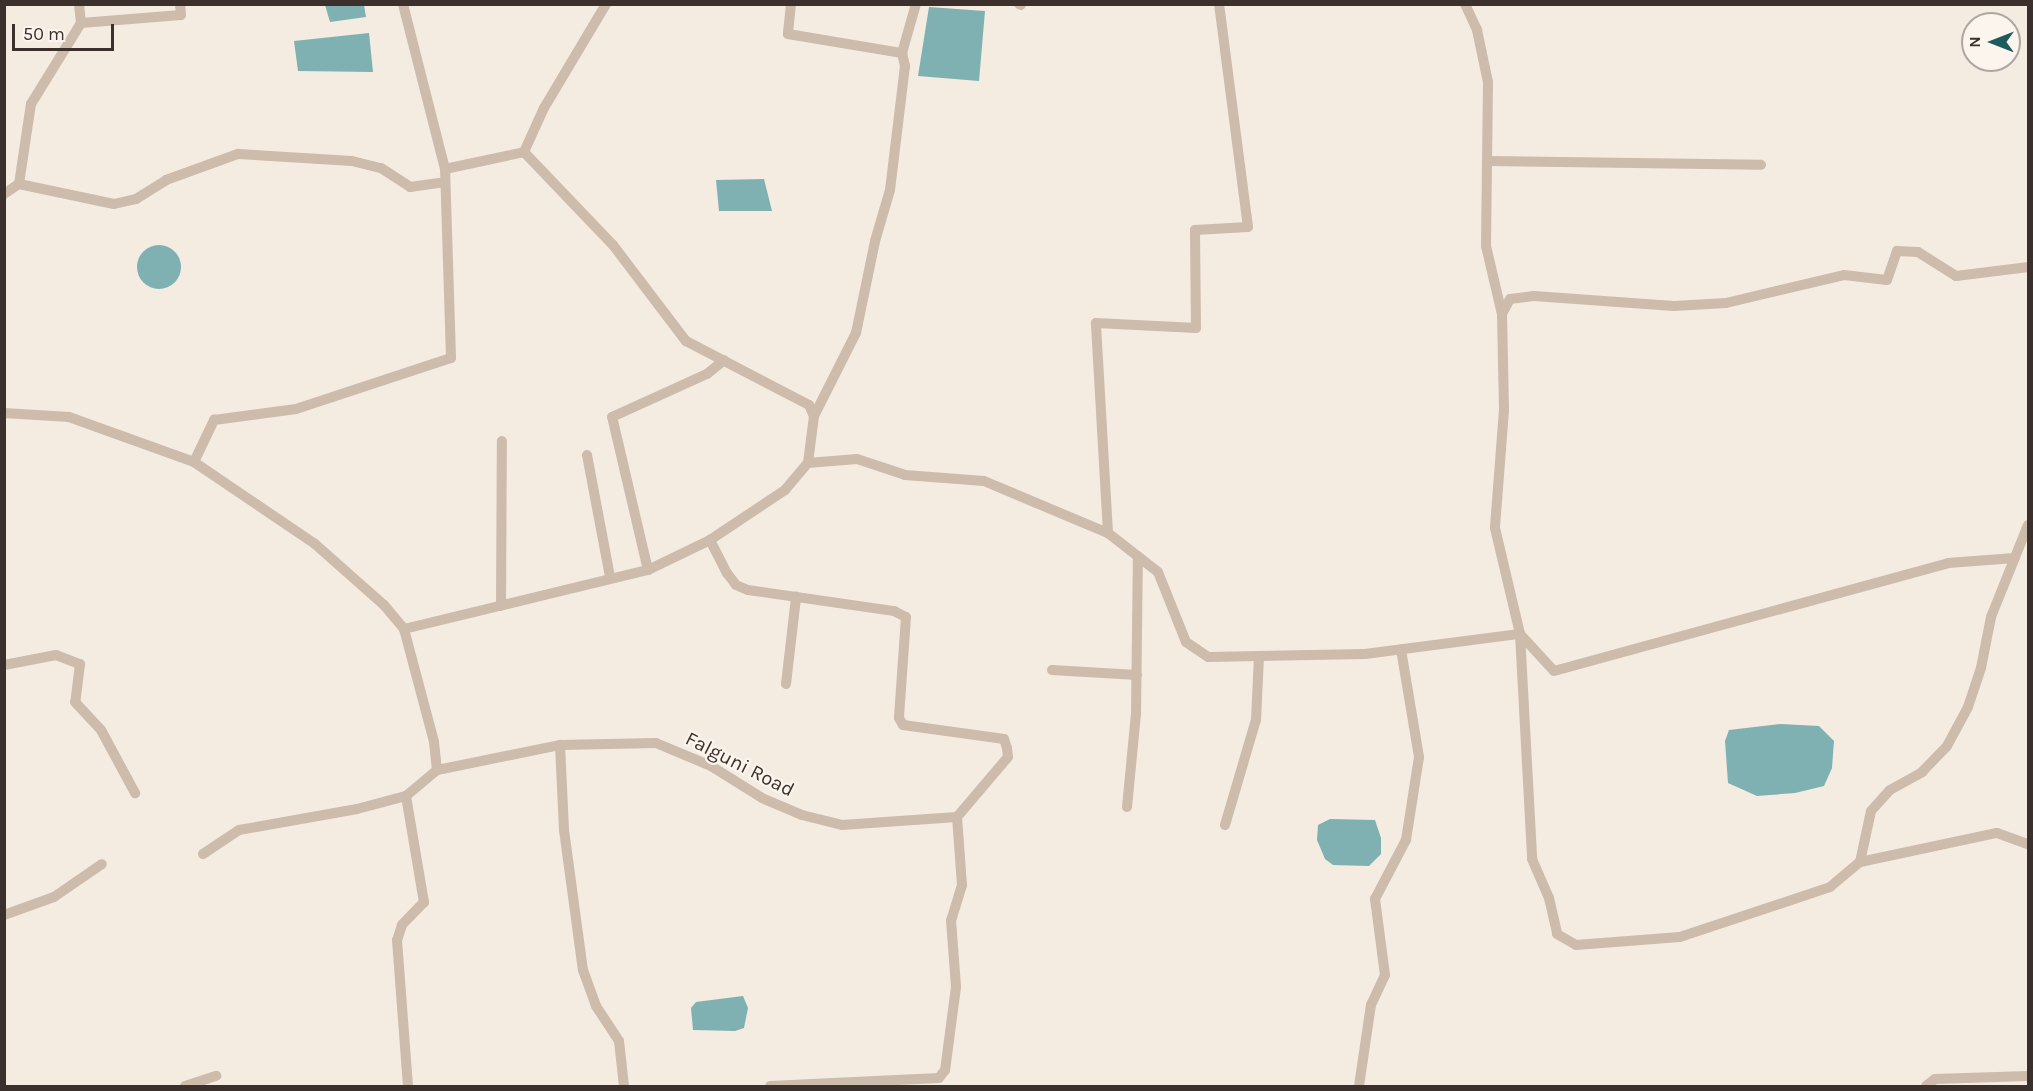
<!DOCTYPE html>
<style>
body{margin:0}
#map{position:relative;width:2033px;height:1091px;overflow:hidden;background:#f4ebe1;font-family:Karla,sans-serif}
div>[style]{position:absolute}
.water>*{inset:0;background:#7fb0b2}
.round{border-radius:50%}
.minor>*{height:10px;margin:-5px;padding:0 5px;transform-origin:5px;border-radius:5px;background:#cdbbac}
span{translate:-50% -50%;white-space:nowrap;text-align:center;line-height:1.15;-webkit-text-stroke:4.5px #fbf5ee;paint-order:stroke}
.street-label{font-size:20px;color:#3b302b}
.frame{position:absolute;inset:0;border:6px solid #3b302b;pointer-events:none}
.north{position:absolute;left:1961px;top:12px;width:60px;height:60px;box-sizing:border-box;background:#fbf5ee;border:2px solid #aea6a0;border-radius:50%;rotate:270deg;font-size:16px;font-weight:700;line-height:24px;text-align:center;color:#3b302b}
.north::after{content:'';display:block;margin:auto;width:21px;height:27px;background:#1f5a5e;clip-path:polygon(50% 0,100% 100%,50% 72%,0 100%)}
.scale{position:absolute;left:12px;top:24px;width:102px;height:27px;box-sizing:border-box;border:3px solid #3b302b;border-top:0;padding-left:8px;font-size:18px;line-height:21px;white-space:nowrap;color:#3b302b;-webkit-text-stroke:4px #fbf5ee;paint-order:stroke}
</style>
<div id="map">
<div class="water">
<div style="clip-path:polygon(325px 5px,364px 5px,366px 17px,330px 22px)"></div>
<div style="clip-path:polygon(929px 7px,985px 11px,979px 81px,918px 76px)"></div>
<div style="clip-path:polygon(369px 33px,373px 72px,298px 71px,294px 41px)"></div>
<div style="clip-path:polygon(764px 179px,772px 211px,719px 211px,716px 180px)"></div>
<div class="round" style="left:137px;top:245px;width:44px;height:44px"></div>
<div style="clip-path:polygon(1781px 724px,1819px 726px,1834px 741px,1832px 768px,1824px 786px,1795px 793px,1757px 796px,1728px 783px,1725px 741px,1729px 730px)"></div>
<div style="clip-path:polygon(1330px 819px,1375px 820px,1381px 838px,1381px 854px,1369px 866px,1333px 865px,1325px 859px,1317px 840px,1318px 825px)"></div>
<div style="clip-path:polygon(743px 996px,748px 1008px,744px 1028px,735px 1031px,693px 1030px,691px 1008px,696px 1002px)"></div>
</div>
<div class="minor">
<div style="left:79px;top:4px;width:19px;rotate:84deg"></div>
<div style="left:791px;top:4px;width:30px;rotate:96deg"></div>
<div style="left:788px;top:34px;width:116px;rotate:9.5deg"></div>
<div style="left:1019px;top:4px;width:2px;rotate:27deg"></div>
<div style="left:1465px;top:4px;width:29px;rotate:65deg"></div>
<div style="left:1477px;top:30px;width:53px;rotate:78.1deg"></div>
<div style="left:1488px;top:82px;width:164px;rotate:90.7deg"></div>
<div style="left:1486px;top:246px;width:70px;rotate:76.8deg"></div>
<div style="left:1502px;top:314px;width:96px;rotate:88.8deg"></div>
<div style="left:1504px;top:410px;width:118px;rotate:94.4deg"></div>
<div style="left:1495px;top:528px;width:109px;rotate:76.7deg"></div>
<div style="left:1520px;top:634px;width:50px;rotate:47.4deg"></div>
<div style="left:1554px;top:671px;width:409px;rotate:-15.3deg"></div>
<div style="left:1948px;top:563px;width:67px;rotate:-4.3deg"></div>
<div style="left:524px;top:152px;width:48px;rotate:-65.6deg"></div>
<div style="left:544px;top:108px;width:121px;rotate:-59.2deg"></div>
<div style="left:1487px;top:161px;width:274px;rotate:0.8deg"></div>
<div style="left:445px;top:169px;width:81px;rotate:-12.1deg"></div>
<div style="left:524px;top:152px;width:129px;rotate:46.3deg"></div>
<div style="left:613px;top:245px;width:121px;rotate:52.8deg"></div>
<div style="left:686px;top:341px;width:139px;rotate:27.5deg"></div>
<div style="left:809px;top:405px;width:12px;rotate:66deg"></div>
<div style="left:814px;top:416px;width:47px;rotate:97.3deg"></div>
<div style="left:19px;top:184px;width:81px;rotate:-81.5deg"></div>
<div style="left:31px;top:104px;width:95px;rotate:-58.3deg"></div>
<div style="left:81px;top:23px;width:100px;rotate:-4.6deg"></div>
<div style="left:181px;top:15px;width:11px;rotate:-95deg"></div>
<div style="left:4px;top:194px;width:18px;rotate:-34deg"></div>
<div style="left:19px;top:184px;width:97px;rotate:11.9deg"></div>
<div style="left:114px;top:204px;width:23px;rotate:-13deg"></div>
<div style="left:136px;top:199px;width:36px;rotate:-32deg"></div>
<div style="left:166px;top:180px;width:77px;rotate:-19.9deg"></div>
<div style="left:238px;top:154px;width:114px;rotate:3.5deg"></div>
<div style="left:352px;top:161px;width:30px;rotate:14deg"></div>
<div style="left:381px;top:168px;width:35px;rotate:33deg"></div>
<div style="left:410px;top:187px;width:35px;rotate:-8deg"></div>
<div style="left:1502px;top:314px;width:17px;rotate:-62deg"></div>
<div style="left:1510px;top:299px;width:24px;rotate:-7deg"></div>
<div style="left:1534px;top:296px;width:140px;rotate:4.1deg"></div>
<div style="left:1674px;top:306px;width:52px;rotate:-3.3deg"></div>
<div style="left:1726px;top:303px;width:121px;rotate:-13.3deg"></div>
<div style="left:1844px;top:275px;width:43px;rotate:6.6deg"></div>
<div style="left:1887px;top:280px;width:31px;rotate:-71deg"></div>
<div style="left:1897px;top:251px;width:21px;rotate:3deg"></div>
<div style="left:1918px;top:252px;width:45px;rotate:32.3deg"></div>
<div style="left:1956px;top:276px;width:73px;rotate:-7.1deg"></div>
<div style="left:4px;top:413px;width:65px;rotate:3.5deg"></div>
<div style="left:69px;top:417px;width:133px;rotate:19.8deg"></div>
<div style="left:194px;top:462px;width:146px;rotate:34.1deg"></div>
<div style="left:315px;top:544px;width:92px;rotate:41.5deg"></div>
<div style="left:384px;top:605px;width:31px;rotate:50deg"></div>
<div style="left:404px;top:629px;width:251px;rotate:-13.6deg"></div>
<div style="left:648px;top:570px;width:69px;rotate:-25.8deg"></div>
<div style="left:710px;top:540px;width:90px;rotate:-33.7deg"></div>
<div style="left:785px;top:490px;width:35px;rotate:-50deg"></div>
<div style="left:808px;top:463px;width:49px;rotate:-4.7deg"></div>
<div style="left:857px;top:459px;width:51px;rotate:18.4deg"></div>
<div style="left:905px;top:475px;width:79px;rotate:4.3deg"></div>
<div style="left:984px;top:481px;width:134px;rotate:22.8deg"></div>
<div style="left:1108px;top:533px;width:63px;rotate:38deg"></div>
<div style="left:1158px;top:572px;width:75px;rotate:68.2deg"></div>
<div style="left:1186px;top:642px;width:27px;rotate:34deg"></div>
<div style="left:1208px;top:657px;width:157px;rotate:-1.1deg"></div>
<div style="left:1365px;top:654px;width:156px;rotate:-7.4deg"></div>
<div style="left:1520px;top:634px;width:225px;rotate:86.9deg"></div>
<div style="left:1532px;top:859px;width:43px;rotate:66.4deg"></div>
<div style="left:1549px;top:898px;width:37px;rotate:77deg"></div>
<div style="left:1557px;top:934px;width:22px;rotate:30deg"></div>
<div style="left:1576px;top:945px;width:104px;rotate:-4.4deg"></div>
<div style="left:1680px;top:937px;width:158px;rotate:-18.4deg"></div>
<div style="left:1830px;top:887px;width:39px;rotate:-40deg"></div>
<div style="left:1860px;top:862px;width:140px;rotate:-12deg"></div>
<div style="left:1997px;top:833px;width:33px;rotate:20deg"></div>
<div style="left:814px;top:416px;width:93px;rotate:-63.2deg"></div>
<div style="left:856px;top:333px;width:94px;rotate:-78.3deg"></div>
<div style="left:875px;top:241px;width:53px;rotate:-73.6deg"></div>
<div style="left:890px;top:190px;width:125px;rotate:-83.1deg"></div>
<div style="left:905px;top:66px;width:13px;rotate:-103deg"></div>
<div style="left:902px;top:53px;width:51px;rotate:-74.1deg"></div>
<div style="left:587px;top:455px;width:124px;rotate:79.3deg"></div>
<div style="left:194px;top:462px;width:47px;rotate:-64.5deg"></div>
<div style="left:214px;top:420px;width:83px;rotate:-7.6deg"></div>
<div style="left:296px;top:409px;width:163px;rotate:-18.2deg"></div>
<div style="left:451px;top:358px;width:189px;rotate:-91.8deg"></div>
<div style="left:445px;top:169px;width:170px;rotate:-104.3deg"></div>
<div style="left:1108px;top:533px;width:210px;rotate:-93.3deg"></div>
<div style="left:1096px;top:323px;width:100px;rotate:2.9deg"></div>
<div style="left:1196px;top:328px;width:98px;rotate:-90.6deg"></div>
<div style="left:1195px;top:230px;width:53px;rotate:-3.2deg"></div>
<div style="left:1248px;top:227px;width:225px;rotate:-97.4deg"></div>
<div style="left:710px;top:540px;width:37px;rotate:63deg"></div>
<div style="left:727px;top:573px;width:15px;rotate:53deg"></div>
<div style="left:736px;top:585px;width:13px;rotate:23deg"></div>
<div style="left:748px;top:590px;width:148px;rotate:8.2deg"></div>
<div style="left:894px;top:611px;width:13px;rotate:27deg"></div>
<div style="left:906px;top:617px;width:101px;rotate:94deg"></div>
<div style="left:899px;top:718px;width:8px;rotate:60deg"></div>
<div style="left:903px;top:725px;width:102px;rotate:7.9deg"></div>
<div style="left:1004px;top:739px;width:9px;rotate:72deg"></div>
<div style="left:1007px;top:748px;width:9px;rotate:84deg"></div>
<div style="left:1008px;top:757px;width:79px;rotate:130.4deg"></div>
<div style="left:957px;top:817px;width:68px;rotate:85.8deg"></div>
<div style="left:962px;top:885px;width:37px;rotate:107deg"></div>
<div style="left:951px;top:920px;width:67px;rotate:85.7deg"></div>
<div style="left:956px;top:987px;width:84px;rotate:97.5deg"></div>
<div style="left:945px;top:1070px;width:10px;rotate:127deg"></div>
<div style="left:939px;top:1078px;width:169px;rotate:177.3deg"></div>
<div style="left:648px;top:570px;width:157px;rotate:-103.2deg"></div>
<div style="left:612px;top:417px;width:104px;rotate:-24.4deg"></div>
<div style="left:707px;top:374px;width:22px;rotate:-39deg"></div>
<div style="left:501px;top:606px;width:165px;rotate:-89.7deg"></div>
<div style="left:404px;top:629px;width:117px;rotate:75.1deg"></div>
<div style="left:434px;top:742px;width:28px;rotate:84deg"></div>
<div style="left:437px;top:770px;width:40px;rotate:140deg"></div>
<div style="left:406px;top:796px;width:108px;rotate:80.4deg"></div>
<div style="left:424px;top:902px;width:32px;rotate:134deg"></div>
<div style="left:402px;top:925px;width:16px;rotate:108deg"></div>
<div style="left:397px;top:940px;width:146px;rotate:85.7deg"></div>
<div style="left:4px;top:665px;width:53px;rotate:-10.9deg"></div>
<div style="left:56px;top:655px;width:26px;rotate:21deg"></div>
<div style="left:80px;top:664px;width:38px;rotate:97deg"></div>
<div style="left:75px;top:702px;width:38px;rotate:47deg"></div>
<div style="left:101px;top:730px;width:72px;rotate:61.6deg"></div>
<div style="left:1052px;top:670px;width:85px;rotate:3.4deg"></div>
<div style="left:786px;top:684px;width:88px;rotate:-83.4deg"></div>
<div style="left:560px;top:745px;width:85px;rotate:87.3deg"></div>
<div style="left:564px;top:830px;width:141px;rotate:82.3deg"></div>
<div style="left:583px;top:970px;width:38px;rotate:70deg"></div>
<div style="left:596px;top:1006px;width:42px;rotate:56.7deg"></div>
<div style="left:619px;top:1041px;width:45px;rotate:83.7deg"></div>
<div style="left:437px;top:770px;width:126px;rotate:-11.5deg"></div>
<div style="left:560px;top:745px;width:96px;rotate:-1.2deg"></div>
<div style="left:656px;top:743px;width:60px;rotate:22.7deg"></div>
<div style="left:711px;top:766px;width:60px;rotate:32.1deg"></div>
<div style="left:762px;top:798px;width:43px;rotate:23deg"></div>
<div style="left:802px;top:815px;width:41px;rotate:14deg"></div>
<div style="left:842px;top:825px;width:115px;rotate:-4deg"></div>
<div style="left:1127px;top:807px;width:94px;rotate:-84.5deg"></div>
<div style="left:1136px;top:713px;width:157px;rotate:-89.3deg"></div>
<div style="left:1225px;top:825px;width:109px;rotate:-73.6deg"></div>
<div style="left:1256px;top:720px;width:64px;rotate:-87.3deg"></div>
<div style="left:203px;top:854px;width:43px;rotate:-33.7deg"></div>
<div style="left:239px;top:830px;width:120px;rotate:-10.1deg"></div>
<div style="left:357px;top:809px;width:51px;rotate:-14.9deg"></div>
<div style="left:1860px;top:862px;width:52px;rotate:-77.8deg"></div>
<div style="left:1871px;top:811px;width:28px;rotate:-48deg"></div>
<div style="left:1890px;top:790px;width:37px;rotate:-29deg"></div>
<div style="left:1922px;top:772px;width:36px;rotate:-46deg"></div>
<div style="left:1947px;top:746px;width:44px;rotate:-61.7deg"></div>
<div style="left:1968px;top:707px;width:41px;rotate:-71.6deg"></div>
<div style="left:1981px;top:668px;width:52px;rotate:-78.9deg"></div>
<div style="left:1991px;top:617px;width:99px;rotate:-68.1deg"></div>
<div style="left:4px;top:915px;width:53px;rotate:-19.8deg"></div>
<div style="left:54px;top:897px;width:58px;rotate:-34.5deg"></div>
<div style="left:185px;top:1086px;width:33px;rotate:-18deg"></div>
<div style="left:1359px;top:1086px;width:82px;rotate:-81.6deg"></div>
<div style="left:1371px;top:1005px;width:33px;rotate:-65deg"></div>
<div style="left:1385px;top:975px;width:77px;rotate:-97.5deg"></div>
<div style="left:1375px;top:899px;width:67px;rotate:-62.3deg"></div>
<div style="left:1406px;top:840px;width:84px;rotate:-81.1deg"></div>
<div style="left:1419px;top:757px;width:109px;rotate:-99.5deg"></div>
<div style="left:1926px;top:1086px;width:11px;rotate:-38deg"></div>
<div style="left:1935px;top:1079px;width:93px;rotate:-1.8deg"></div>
</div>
<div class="street-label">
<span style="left:740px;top:764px;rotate:27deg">Falguni Road</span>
</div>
<div class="frame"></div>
<div class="north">N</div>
<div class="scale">50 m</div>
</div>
